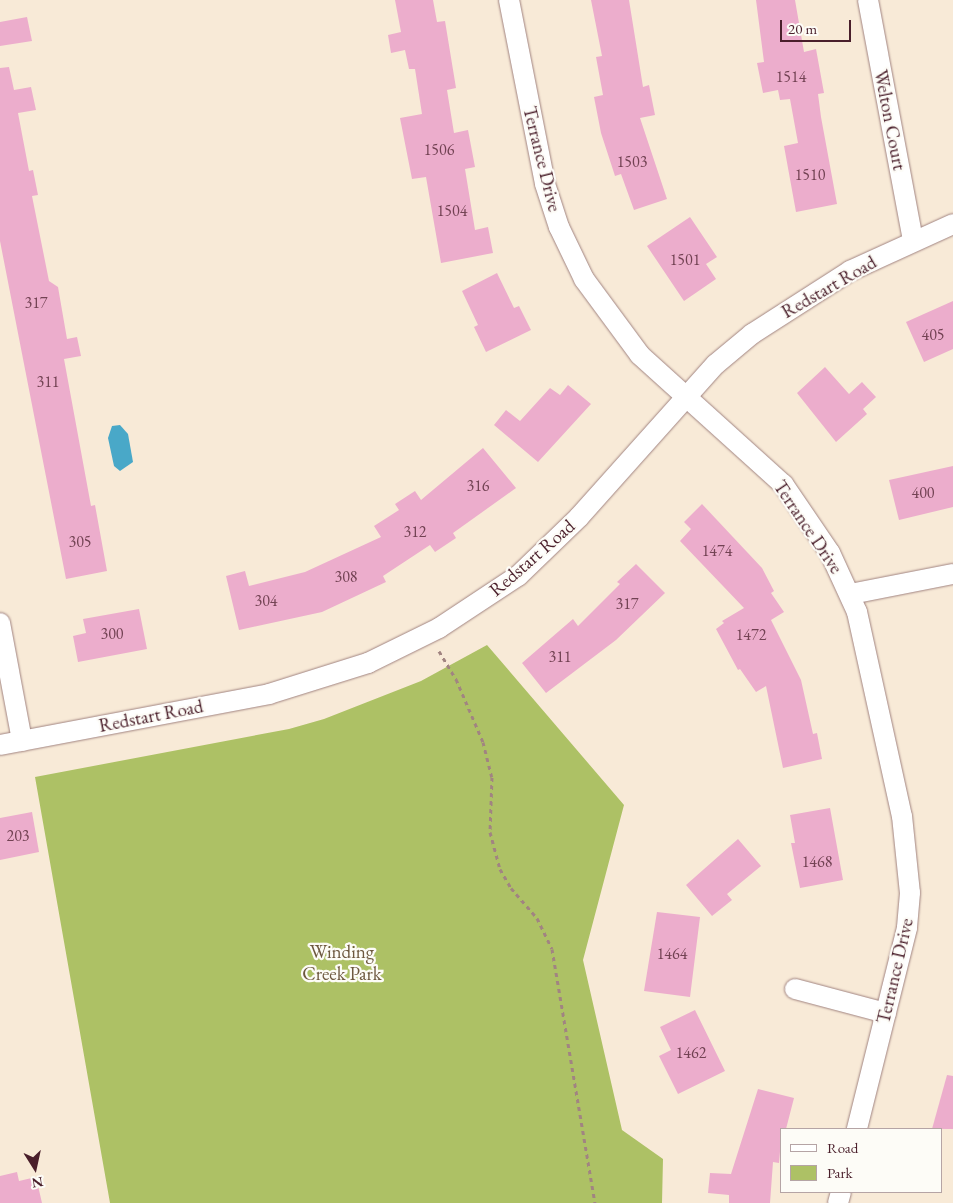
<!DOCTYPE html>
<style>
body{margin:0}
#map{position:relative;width:953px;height:1203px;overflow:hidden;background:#f8ead7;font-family:"EB Garamond",serif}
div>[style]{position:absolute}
.green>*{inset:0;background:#adc165}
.water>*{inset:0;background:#49a8c8}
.building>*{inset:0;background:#ecadcc}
.path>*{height:3px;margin-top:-1.5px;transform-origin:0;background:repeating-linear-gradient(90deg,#a18481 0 4px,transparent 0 8px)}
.roads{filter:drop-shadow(0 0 1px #a18481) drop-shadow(0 0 1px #a18481)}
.street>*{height:20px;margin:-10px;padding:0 10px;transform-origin:10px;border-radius:10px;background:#fff}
span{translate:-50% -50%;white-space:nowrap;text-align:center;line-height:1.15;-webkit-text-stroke:4.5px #fdfcf7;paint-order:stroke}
.number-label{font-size:16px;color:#724253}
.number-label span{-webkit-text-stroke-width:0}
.street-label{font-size:19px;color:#4a1f2b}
.park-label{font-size:19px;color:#6d583f}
.legend{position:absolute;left:780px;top:1128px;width:162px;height:65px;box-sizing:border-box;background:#fdfcf7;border:1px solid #b5a4a5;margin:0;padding:6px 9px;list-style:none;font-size:15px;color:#4a1f2b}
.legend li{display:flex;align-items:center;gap:10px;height:25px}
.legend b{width:25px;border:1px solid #b5a4a5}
.north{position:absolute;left:10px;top:1143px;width:50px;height:50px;-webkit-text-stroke:4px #fdfcf7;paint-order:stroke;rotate:170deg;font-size:14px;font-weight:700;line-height:20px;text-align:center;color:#4a1f2b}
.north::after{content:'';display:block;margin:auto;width:18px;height:22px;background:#4a1f2b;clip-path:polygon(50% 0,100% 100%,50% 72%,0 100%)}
.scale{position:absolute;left:780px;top:20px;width:71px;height:22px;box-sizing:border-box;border:2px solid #4a1f2b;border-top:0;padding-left:6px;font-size:15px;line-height:18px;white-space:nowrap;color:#4a1f2b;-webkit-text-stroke:4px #fdfcf7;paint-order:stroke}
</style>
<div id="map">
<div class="green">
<div style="clip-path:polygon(487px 645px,624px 805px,583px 960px,622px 1130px,663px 1159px,662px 1203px,110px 1203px,35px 777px,289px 729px,324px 719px,421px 681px)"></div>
</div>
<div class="water">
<div style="clip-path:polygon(120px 425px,128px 434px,133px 462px,120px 471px,114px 466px,108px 438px,112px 426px)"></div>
</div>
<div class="building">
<div style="clip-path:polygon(395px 0,433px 0,437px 22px,445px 21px,456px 88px,447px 90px,454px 133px,468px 130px,475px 167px,465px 169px,475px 230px,488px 227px,493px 253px,441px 263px,426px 177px,412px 179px,400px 118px,422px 114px,415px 69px,409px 69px,405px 50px,391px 53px,388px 35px,401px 32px)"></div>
<div style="clip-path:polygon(591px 0,629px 0,643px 87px,649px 85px,655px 115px,640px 118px,667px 199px,634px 210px,621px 174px,615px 176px,601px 133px,594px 97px,603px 95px,596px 57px,602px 56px)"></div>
<div style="clip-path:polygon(756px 0,795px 0,804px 52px,816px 49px,824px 93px,818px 94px,821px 117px,837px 204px,796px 212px,784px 146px,798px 143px,790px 99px,780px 100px,778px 90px,763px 93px,757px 63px,764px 62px)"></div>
<div style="clip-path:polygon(27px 17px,32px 41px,0 46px,0 22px)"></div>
<div style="clip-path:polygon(9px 67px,14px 90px,31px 87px,36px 110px,18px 113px,29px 171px,33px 170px,38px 195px,32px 196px,49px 281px,58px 287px,67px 339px,77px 337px,81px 356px,64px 359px,91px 506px,95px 505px,107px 571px,66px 579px,0 241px,0 68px)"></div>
<div style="clip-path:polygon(690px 217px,717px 257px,706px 264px,716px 279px,684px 301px,647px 246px)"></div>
<div style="clip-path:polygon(497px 273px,514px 308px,519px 306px,531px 330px,486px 352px,474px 327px,478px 325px,462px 291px)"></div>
<div style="clip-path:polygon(953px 301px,953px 349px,924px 362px,906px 322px)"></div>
<div style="clip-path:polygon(825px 367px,849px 394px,862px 382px,876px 397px,863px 409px,867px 414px,836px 442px,797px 393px)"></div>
<div style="clip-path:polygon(568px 385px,591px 404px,538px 462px,494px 425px,506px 410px,520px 421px,550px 388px,560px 395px)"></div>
<div style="clip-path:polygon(483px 448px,516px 488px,453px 533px,456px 538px,435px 552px,430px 545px,383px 576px,386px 582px,322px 612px,239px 630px,226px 576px,245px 571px,249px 586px,305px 572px,381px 537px,374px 526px,399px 510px,395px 504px,415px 491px,421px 500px)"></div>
<div style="clip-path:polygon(953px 466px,953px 507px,899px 520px,889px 480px)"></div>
<div style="clip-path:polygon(702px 504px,762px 568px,774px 591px,771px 593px,784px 612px,771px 620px,801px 680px,813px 734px,817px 733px,822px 759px,783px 768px,766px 686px,756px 692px,740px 669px,738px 670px,716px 629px,724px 623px,722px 621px,744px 608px,680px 541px,691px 529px,684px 522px)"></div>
<div style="clip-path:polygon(636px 564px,665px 593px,616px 640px,546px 693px,522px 663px,573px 619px,578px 626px,620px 584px,617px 582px)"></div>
<div style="clip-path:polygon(139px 609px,147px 649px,78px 662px,73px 636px,86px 633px,83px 619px)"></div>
<div style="clip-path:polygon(830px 808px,843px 880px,800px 888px,791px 843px,795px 843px,790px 815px)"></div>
<div style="clip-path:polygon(32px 812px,39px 852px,0 860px,0 818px)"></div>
<div style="clip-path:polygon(738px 839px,761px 866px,727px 894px,732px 900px,712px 916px,686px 885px)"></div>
<div style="clip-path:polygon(657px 912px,700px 917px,690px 997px,644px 991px)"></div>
<div style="clip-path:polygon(695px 1010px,725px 1071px,678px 1094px,659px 1056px,671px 1050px,660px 1027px)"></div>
<div style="clip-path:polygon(947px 1075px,953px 1076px,953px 1129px,932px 1129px)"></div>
<div style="clip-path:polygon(758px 1089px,794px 1098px,786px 1129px,782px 1129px,779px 1163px,773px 1162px,770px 1203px,729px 1203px,729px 1195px,708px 1193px,710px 1173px,731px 1174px)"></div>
<div style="clip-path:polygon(17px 1172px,19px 1181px,36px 1177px,42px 1203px,0 1203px,0 1176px)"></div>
</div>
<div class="path">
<div style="left:439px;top:651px;width:33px;rotate:59deg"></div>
<div style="left:456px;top:679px;width:69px;rotate:66.8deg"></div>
<div style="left:483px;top:742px;width:36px;rotate:76deg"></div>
<div style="left:492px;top:777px;width:55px;rotate:92.1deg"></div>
<div style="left:490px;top:832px;width:38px;rotate:75deg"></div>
<div style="left:500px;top:869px;width:22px;rotate:60deg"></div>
<div style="left:511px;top:888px;width:40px;rotate:49deg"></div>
<div style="left:537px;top:918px;width:34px;rotate:64deg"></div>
<div style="left:552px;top:949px;width:258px;rotate:80.4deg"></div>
</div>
<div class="roads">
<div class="street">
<div style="left:509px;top:0;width:187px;rotate:78.9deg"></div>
<div style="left:545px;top:184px;width:45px;rotate:72deg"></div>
<div style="left:559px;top:227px;width:58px;rotate:64.3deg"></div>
<div style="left:584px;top:279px;width:94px;rotate:53.6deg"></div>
<div style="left:640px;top:355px;width:193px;rotate:42.1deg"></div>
<div style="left:783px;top:484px;width:83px;rotate:55.7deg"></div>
<div style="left:830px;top:553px;width:65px;rotate:65.4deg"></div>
<div style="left:857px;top:612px;width:209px;rotate:77.6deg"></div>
<div style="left:902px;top:816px;width:77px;rotate:84.1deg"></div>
<div style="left:910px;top:893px;width:35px;rotate:95deg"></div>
<div style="left:907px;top:928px;width:207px;rotate:104deg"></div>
<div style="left:868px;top:0;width:244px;rotate:79.4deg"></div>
<div style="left:851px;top:594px;width:104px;rotate:-11.1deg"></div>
<div style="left:0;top:623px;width:120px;rotate:79.4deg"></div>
<div style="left:0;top:745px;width:274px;rotate:-10.7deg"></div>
<div style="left:269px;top:694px;width:104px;rotate:-17.4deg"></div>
<div style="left:368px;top:663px;width:79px;rotate:-26.2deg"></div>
<div style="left:439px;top:628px;width:95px;rotate:-33.4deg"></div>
<div style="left:518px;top:576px;width:85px;rotate:-44deg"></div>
<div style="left:579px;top:517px;width:205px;rotate:-48.2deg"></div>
<div style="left:716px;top:364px;width:47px;rotate:-39.8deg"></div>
<div style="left:752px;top:334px;width:117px;rotate:-32.7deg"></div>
<div style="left:850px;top:271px;width:113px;rotate:-24.5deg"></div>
<div style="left:795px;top:989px;width:94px;rotate:14.8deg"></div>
<div style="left:838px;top:1203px;width:11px;rotate:-75deg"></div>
</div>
</div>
<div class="number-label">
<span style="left:791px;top:77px">1514</span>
<span style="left:439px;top:150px">1506</span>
<span style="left:632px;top:162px">1503</span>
<span style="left:810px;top:175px">1510</span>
<span style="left:452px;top:211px">1504</span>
<span style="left:685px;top:260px">1501</span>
<span style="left:36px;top:303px">317</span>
<span style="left:933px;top:335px">405</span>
<span style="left:48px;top:382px">311</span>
<span style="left:478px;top:486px">316</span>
<span style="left:923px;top:493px">400</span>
<span style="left:415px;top:532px">312</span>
<span style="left:80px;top:542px">305</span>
<span style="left:717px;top:551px">1474</span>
<span style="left:346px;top:577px">308</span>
<span style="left:266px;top:601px">304</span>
<span style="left:627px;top:604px">317</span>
<span style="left:112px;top:634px">300</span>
<span style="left:751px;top:635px">1472</span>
<span style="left:560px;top:657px">311</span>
<span style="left:18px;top:836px">203</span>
<span style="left:817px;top:862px">1468</span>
<span style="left:672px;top:954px">1464</span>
<span style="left:691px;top:1053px">1462</span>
</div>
<div class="street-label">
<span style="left:890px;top:120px;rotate:79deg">Welton Court</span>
<span style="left:542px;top:159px;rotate:76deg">Terrance Drive</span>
<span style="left:829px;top:287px;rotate:-30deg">Redstart Road</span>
<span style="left:808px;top:527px;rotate:56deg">Terrance Drive</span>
<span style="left:532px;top:558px;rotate:-41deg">Redstart Road</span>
<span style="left:151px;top:716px;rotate:-11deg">Redstart Road</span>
<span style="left:895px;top:971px;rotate:-77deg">Terrance Drive</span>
</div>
<div class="park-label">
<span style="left:342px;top:963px">Winding<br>Creek Park</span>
</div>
<ul class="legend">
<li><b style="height:6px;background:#fff"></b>Road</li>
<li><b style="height:14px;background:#adc165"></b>Park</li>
</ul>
<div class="north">N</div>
<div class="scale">20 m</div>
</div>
